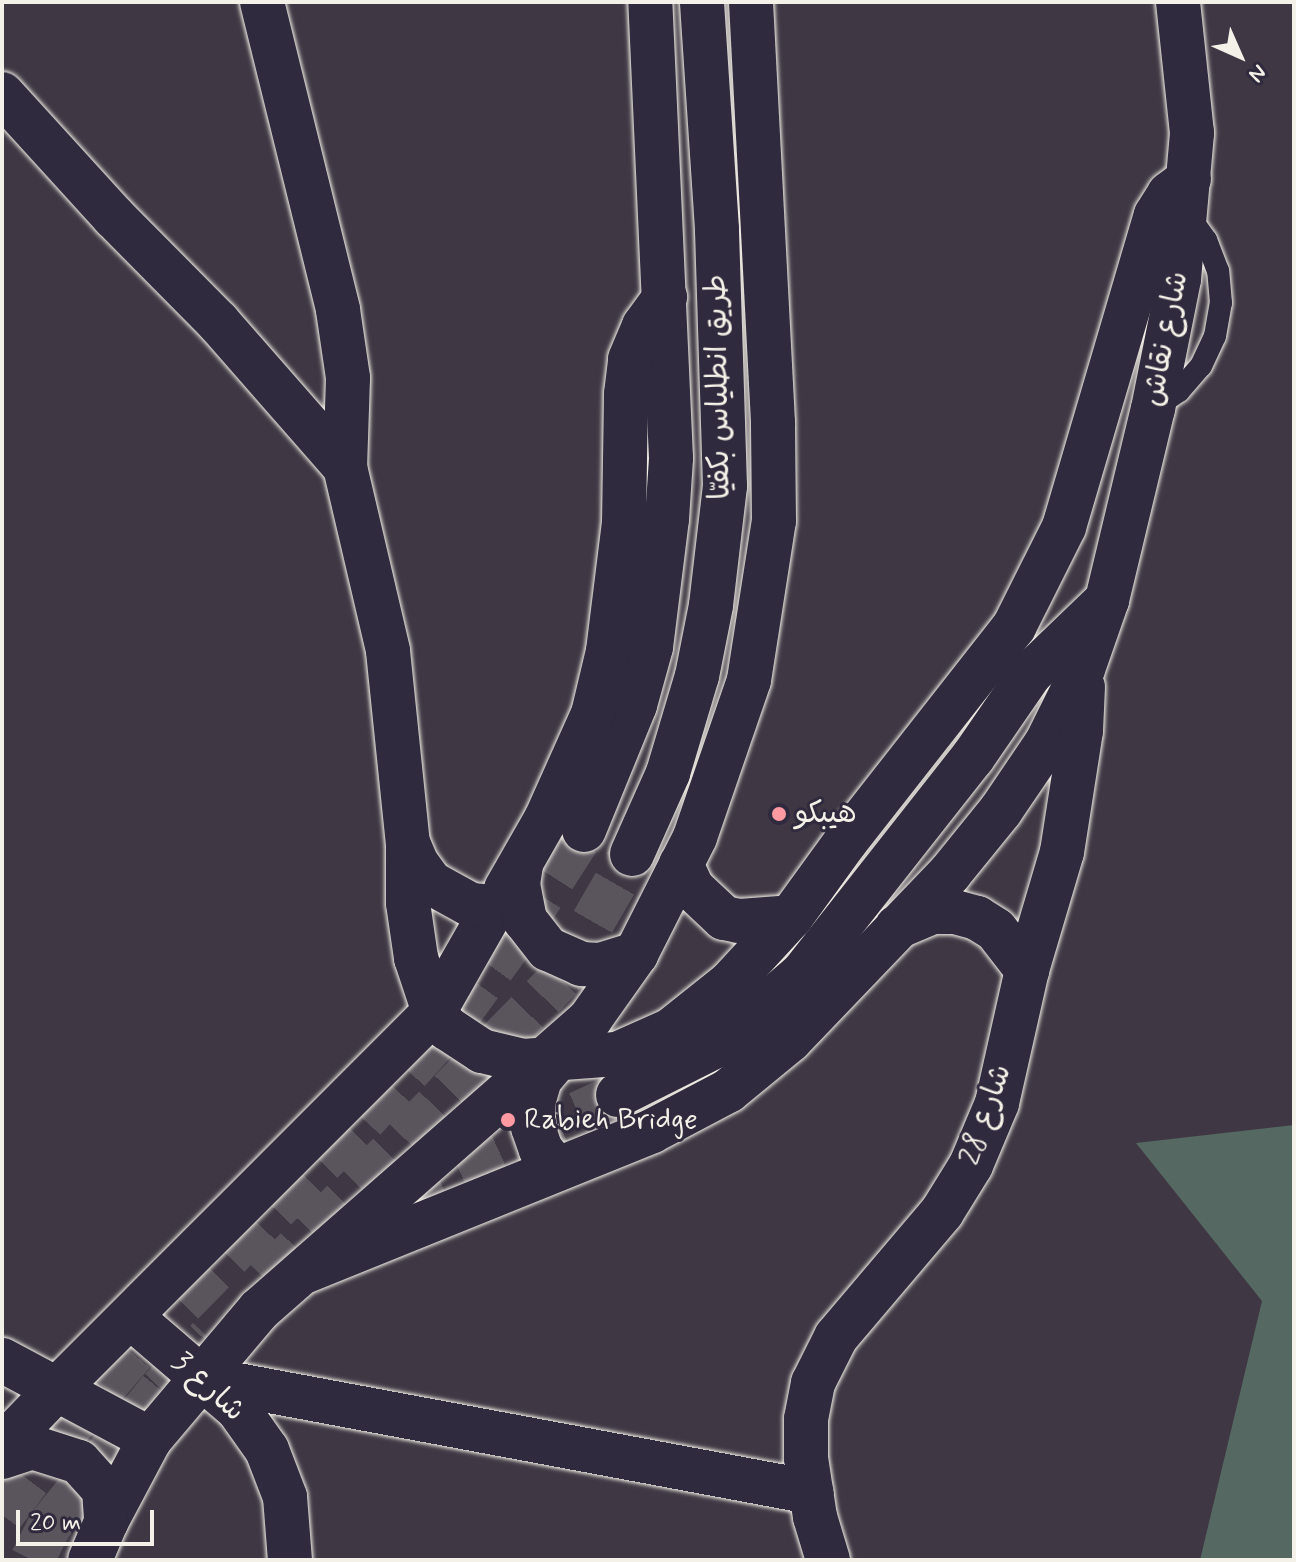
<!DOCTYPE html>
<meta charset="utf-8">
<style>
body{margin:0}
#map{position:relative;width:1296px;height:1562px;overflow:hidden;background:#3f3844;font-family:Mynerve,"Playpen Sans Arabic",sans-serif}
div>[style]{position:absolute}
.green>*{inset:0;background:#556861}
.trunk-tunnel>*{height:44px;margin-top:-22px;transform-origin:0;background:repeating-linear-gradient(90deg,#5a545d 0 44px,transparent 0 66px)}
.roads{filter:drop-shadow(0 0 2px #f4f1e8) drop-shadow(0 0 2px #f4f1e8)}
.service>*{height:22px;margin:-11px;padding:0 11px;transform-origin:11px;border-radius:11px;background:#2f2a3d}
.minor>*{height:44px;margin:-22px;padding:0 22px;transform-origin:22px;border-radius:22px;background:#2f2a3d}
.tertiary>*{height:44px;margin:-22px;padding:0 22px;transform-origin:22px;border-radius:22px;background:#2f2a3d}
.trunk>*{height:44px;margin:-22px;padding:0 22px;transform-origin:22px;border-radius:22px;background:#2f2a3d}
.dots>*{width:22px;height:22px;translate:-50% -50%;box-sizing:border-box;border:4px solid #2f2a3d;border-radius:50%}
span{translate:-50% -50%;white-space:nowrap;text-align:center;line-height:1.15;-webkit-text-stroke:6px #2f2a3d;paint-order:stroke}
.street-label{font-size:30px;color:#f4f1e8}
.poi-label{font-size:30px;color:#f4f1e8}
.left{translate:0 -50%;text-align:left}
.frame{position:absolute;inset:0;border:4px solid #f4f1e8;pointer-events:none}
.north{position:absolute;left:1200px;top:16px;width:80px;height:80px;-webkit-text-stroke:6px #2f2a3d;paint-order:stroke;rotate:135deg;font-size:22px;font-weight:700;line-height:32px;text-align:center;color:#f4f1e8}
.north::after{content:'';display:block;margin:auto;width:28px;height:36px;background:#f4f1e8;clip-path:polygon(50% 0,100% 100%,50% 72%,0 100%)}
.scale{position:absolute;left:16px;top:1510px;width:138px;height:36px;box-sizing:border-box;border:4px solid #f4f1e8;border-top:0;padding-left:10px;font-size:24px;line-height:28px;white-space:nowrap;color:#f4f1e8;-webkit-text-stroke:6px #2f2a3d;paint-order:stroke}
</style>
<div id="map">
<div class="green">
<div style="clip-path:polygon(1294px 1125px,1294px 1560px,1200px 1560px,1262px 1301px,1136px 1143px)"></div>
</div>
<div class="trunk-tunnel">
<div style="left:398px;top:1195px;width:242px;rotate:-24.4deg"></div>
<div style="left:266px;top:1280px;width:421px;rotate:-45.7deg"></div>
<div style="left:560px;top:979px;width:144px;rotate:-60.1deg"></div>
<div style="left:2px;top:1515px;width:98px;rotate:-52.9deg"></div>
<div style="left:61px;top:1437px;width:115px;rotate:-49.2deg"></div>
<div style="left:136px;top:1350px;width:324px;rotate:-45.3deg"></div>
<div style="left:364px;top:1120px;width:134px;rotate:-47.7deg"></div>
<div style="left:454px;top:1021px;width:109px;rotate:-54deg"></div>
<div style="left:518px;top:933px;width:122px;rotate:-57.3deg"></div>
<div style="left:32px;top:1560px;width:38px;rotate:-63deg"></div>
<div style="left:49px;top:1526px;width:177px;rotate:-50.7deg"></div>
<div style="left:161px;top:1389px;width:70px;rotate:-46.7deg"></div>
</div>
<div class="roads">
<div class="service">
<div style="left:1154px;top:408px;width:30px;rotate:-34deg"></div>
<div style="left:1179px;top:391px;width:33px;rotate:-49deg"></div>
<div style="left:1201px;top:366px;width:33px;rotate:-65deg"></div>
<div style="left:1215px;top:336px;width:34px;rotate:-80deg"></div>
<div style="left:1221px;top:303px;width:32px;rotate:-95deg"></div>
<div style="left:1218px;top:271px;width:33px;rotate:-111deg"></div>
<div style="left:1206px;top:240px;width:31px;rotate:-126deg"></div>
</div>
<div class="minor">
<div style="left:262px;top:2px;width:317px;rotate:76.1deg"></div>
<div style="left:338px;top:310px;width:69px;rotate:81.6deg"></div>
<div style="left:348px;top:378px;width:89px;rotate:91.9deg"></div>
<div style="left:200px;top:1378px;width:622px;rotate:10.57deg"></div>
</div>
<div class="tertiary">
<div style="left:2px;top:94px;width:166px;rotate:47.7deg"></div>
<div style="left:114px;top:217px;width:148px;rotate:45.3deg"></div>
<div style="left:218px;top:322px;width:193px;rotate:48.8deg"></div>
<div style="left:345px;top:467px;width:189px;rotate:76.8deg"></div>
<div style="left:388px;top:651px;width:193px;rotate:84.1deg"></div>
<div style="left:408px;top:843px;width:60px;rotate:90deg"></div>
<div style="left:408px;top:903px;width:56px;rotate:81.7deg"></div>
<div style="left:416px;top:958px;width:57px;rotate:71.6deg"></div>
<div style="left:434px;top:1012px;width:21px;rotate:51deg"></div>
<div style="left:447px;top:1028px;width:42px;rotate:33.3deg"></div>
<div style="left:482px;top:1051px;width:42px;rotate:13.7deg"></div>
<div style="left:523px;top:1061px;width:94px;rotate:-4.3deg"></div>
<div style="left:617px;top:1054px;width:59px;rotate:-24deg"></div>
<div style="left:671px;top:1030px;width:75px;rotate:-38.5deg"></div>
<div style="left:730px;top:983px;width:90px;rotate:-47.3deg"></div>
<div style="left:791px;top:917px;width:94px;rotate:-54.1deg"></div>
<div style="left:846px;top:841px;width:272px;rotate:-51.9deg"></div>
<div style="left:1014px;top:627px;width:112px;rotate:-63.4deg"></div>
<div style="left:1064px;top:527px;width:325px;rotate:-73.6deg"></div>
<div style="left:1156px;top:215px;width:25px;rotate:-58deg"></div>
<div style="left:1169px;top:194px;width:25px;rotate:-37deg"></div>
<div style="left:897px;top:927px;width:38px;rotate:-23deg"></div>
<div style="left:932px;top:912px;width:23px"></div>
<div style="left:955px;top:912px;width:23px;rotate:15deg"></div>
<div style="left:977px;top:918px;width:22px;rotate:32deg"></div>
<div style="left:996px;top:930px;width:51px;rotate:52.2deg"></div>
<div style="left:556px;top:1060px;width:25px;rotate:130deg"></div>
<div style="left:540px;top:1079px;width:25px;rotate:106deg"></div>
<div style="left:533px;top:1103px;width:24px;rotate:90deg"></div>
<div style="left:533px;top:1127px;width:24px;rotate:71deg"></div>
<div style="left:541px;top:1150px;width:25px;rotate:50deg"></div>
<div style="left:306px;top:1271px;width:373px;rotate:-22deg"></div>
<div style="left:652px;top:1131px;width:86px;rotate:-27.8deg"></div>
<div style="left:728px;top:1091px;width:80px;rotate:-39.4deg"></div>
<div style="left:790px;top:1040px;width:231px;rotate:-46.2deg"></div>
<div style="left:950px;top:873px;width:81px;rotate:-51deg"></div>
<div style="left:1001px;top:810px;width:82px;rotate:-55.9deg"></div>
<div style="left:1047px;top:742px;width:81px;rotate:-63.7deg"></div>
<div style="left:1083px;top:669px;width:73px;rotate:-70.8deg"></div>
<div style="left:1107px;top:600px;width:196px;rotate:-76.5deg"></div>
<div style="left:1153px;top:409px;width:133px;rotate:-78.7deg"></div>
<div style="left:1179px;top:279px;width:147px;rotate:-84.9deg"></div>
<div style="left:1192px;top:133px;width:132px;rotate:-96.1deg"></div>
<div style="left:131px;top:1317px;width:141px;rotate:40.7deg"></div>
<div style="left:238px;top:1409px;width:50px;rotate:54.7deg"></div>
<div style="left:267px;top:1450px;width:50px;rotate:69deg"></div>
<div style="left:285px;top:1497px;width:63px;rotate:85.5deg"></div>
<div style="left:2px;top:1360px;width:168px;rotate:28.1deg"></div>
<div style="left:57px;top:1389px;width:533px;rotate:-45deg"></div>
<div style="left:434px;top:1012px;width:121px;rotate:-60.3deg"></div>
<div style="left:494px;top:907px;width:23px;rotate:-175deg"></div>
<div style="left:471px;top:905px;width:46px;rotate:-151.2deg"></div>
<div style="left:431px;top:883px;width:24px;rotate:-126deg"></div>
<div style="left:417px;top:864px;width:23px;rotate:-113deg"></div>
<div style="left:106px;top:1522px;width:94px;rotate:-62.1deg"></div>
<div style="left:150px;top:1439px;width:169px;rotate:-49.8deg"></div>
<div style="left:259px;top:1310px;width:441px;rotate:-41.3deg"></div>
<div style="left:590px;top:1019px;width:80px;rotate:-54.7deg"></div>
<div style="left:828px;top:1560px;width:45px;rotate:-106.8deg"></div>
<div style="left:815px;top:1517px;width:60px;rotate:-98.7deg"></div>
<div style="left:806px;top:1458px;width:39px;rotate:-90deg"></div>
<div style="left:806px;top:1419px;width:37px;rotate:-79deg"></div>
<div style="left:813px;top:1383px;width:51px;rotate:-63.4deg"></div>
<div style="left:836px;top:1337px;width:164px;rotate:-49.7deg"></div>
<div style="left:942px;top:1212px;width:55px;rotate:-58.3deg"></div>
<div style="left:971px;top:1165px;width:67px;rotate:-67.2deg"></div>
<div style="left:997px;top:1103px;width:136px;rotate:-77.3deg"></div>
<div style="left:1027px;top:970px;width:123px;rotate:-73.5deg"></div>
<div style="left:1062px;top:852px;width:122px;rotate:-81.1deg"></div>
<div style="left:1081px;top:731px;width:44px;rotate:-87.4deg"></div>
</div>
<div class="trunk">
<div style="left:584px;top:830px;width:135px;rotate:-67.8deg"></div>
<div style="left:635px;top:705px;width:60px;rotate:-74.6deg"></div>
<div style="left:651px;top:647px;width:129px;rotate:-82.9deg"></div>
<div style="left:667px;top:519px;width:61px;rotate:-86.2deg"></div>
<div style="left:671px;top:458px;width:456px;rotate:-92.6deg"></div>
<div style="left:632px;top:854px;width:89px;rotate:-66deg"></div>
<div style="left:668px;top:773px;width:101px;rotate:-73.4deg"></div>
<div style="left:697px;top:676px;width:72px;rotate:-78.8deg"></div>
<div style="left:711px;top:605px;width:120px;rotate:-83.3deg"></div>
<div style="left:725px;top:486px;width:257px;rotate:-91.8deg"></div>
<div style="left:717px;top:229px;width:227px;rotate:-93.8deg"></div>
<div style="left:681px;top:864px;width:26px;rotate:65deg"></div>
<div style="left:692px;top:888px;width:44px;rotate:43.2deg"></div>
<div style="left:724px;top:918px;width:15px;rotate:11deg"></div>
<div style="left:739px;top:921px;width:52px;rotate:-4.4deg"></div>
<div style="left:521px;top:865px;width:19px;rotate:99deg"></div>
<div style="left:518px;top:884px;width:37px;rotate:79deg"></div>
<div style="left:525px;top:920px;width:37px;rotate:52deg"></div>
<div style="left:548px;top:949px;width:36px;rotate:24deg"></div>
<div style="left:581px;top:964px;width:19px;rotate:3deg"></div>
<div style="left:600px;top:965px;width:38px;rotate:-17deg"></div>
<div style="left:636px;top:954px;width:131px;rotate:-63.2deg"></div>
<div style="left:695px;top:837px;width:166px;rotate:-71deg"></div>
<div style="left:749px;top:680px;width:161px;rotate:-81.1deg"></div>
<div style="left:774px;top:521px;width:99px;rotate:-90.6deg"></div>
<div style="left:773px;top:422px;width:421px;rotate:-93deg"></div>
<div style="left:506px;top:889px;width:81px;rotate:-60.3deg"></div>
<div style="left:546px;top:819px;width:115px;rotate:-65.9deg"></div>
<div style="left:593px;top:714px;width:65px;rotate:-76.6deg"></div>
<div style="left:608px;top:651px;width:129px;rotate:-82.9deg"></div>
<div style="left:624px;top:523px;width:129px;rotate:-89.1deg"></div>
<div style="left:626px;top:394px;width:35px;rotate:-83deg"></div>
<div style="left:630px;top:359px;width:36px;rotate:-67deg"></div>
<div style="left:644px;top:326px;width:36px;rotate:-54deg"></div>
<div style="left:618px;top:1095px;width:116px;rotate:-26.6deg"></div>
<div style="left:722px;top:1043px;width:106px;rotate:-40.8deg"></div>
<div style="left:802px;top:974px;width:276px;rotate:-51.8deg"></div>
<div style="left:973px;top:757px;width:101px;rotate:-55.5deg"></div>
<div style="left:1030px;top:674px;width:107px;rotate:-43.9deg"></div>
<div style="left:2px;top:1446px;width:79px;rotate:-46deg"></div>
<div style="left:2px;top:1457px;width:32px;rotate:-18deg"></div>
<div style="left:32px;top:1447px;width:49px;rotate:17.7deg"></div>
<div style="left:79px;top:1462px;width:38px;rotate:48deg"></div>
<div style="left:104px;top:1490px;width:32px;rotate:86deg"></div>
<div style="left:106px;top:1522px;width:41px;rotate:112.8deg"></div>
</div>
</div>
<div class="dots">
<div style="left:779px;top:814px;background:#ff9aa2"></div>
<div style="left:508px;top:1120px;background:#ff9aa2"></div>
</div>
<div class="street-label">
<span style="left:1166px;top:339px;rotate:-79deg">شارع نقاش</span>
<span style="left:719px;top:387px;rotate:-91deg">طريق انطلياس بكفيّا</span>
<span style="left:986px;top:1115px;rotate:-71deg">شارع 28</span>
<span style="left:208px;top:1387px;rotate:43deg">شارع 3</span>
</div>
<div class="poi-label">
<span class="left" style="left:795px;top:814px">هيبكو</span>
<span class="left" style="left:524px;top:1120px">Rabieh Bridge</span>
</div>
<div class="frame"></div>
<div class="north">N</div>
<div class="scale">20 m</div>
</div>
